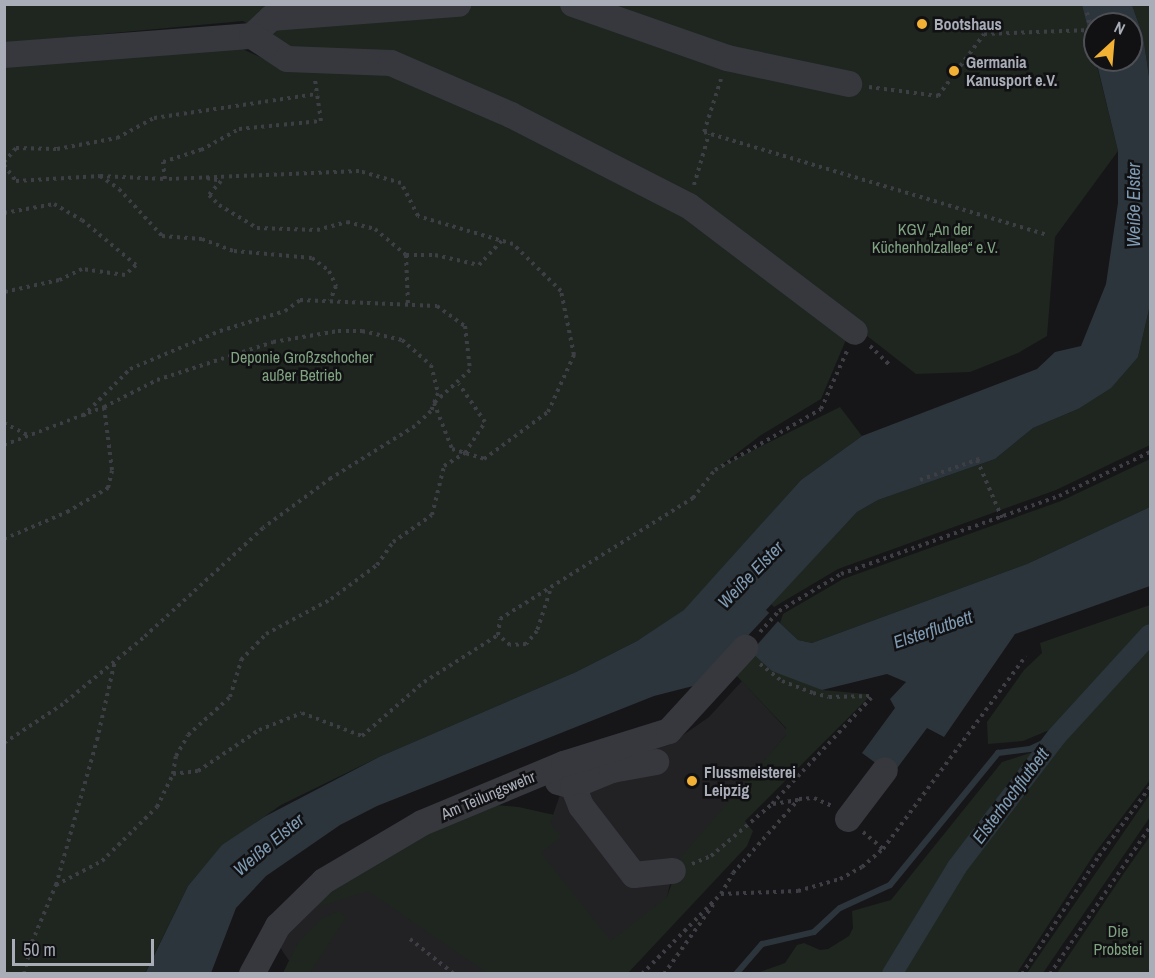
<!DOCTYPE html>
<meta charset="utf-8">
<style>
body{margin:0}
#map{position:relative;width:1155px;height:978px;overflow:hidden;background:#161618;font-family:"Archivo Narrow",sans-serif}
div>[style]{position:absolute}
.built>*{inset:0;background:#222225}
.green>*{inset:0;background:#1e261f}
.water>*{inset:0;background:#2c353c}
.pier>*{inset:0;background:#161618}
.stream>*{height:6px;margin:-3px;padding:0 3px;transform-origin:3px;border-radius:3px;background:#2c353c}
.canal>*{height:20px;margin:-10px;padding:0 10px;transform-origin:10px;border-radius:10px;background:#2c353c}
.path>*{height:4px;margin-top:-2px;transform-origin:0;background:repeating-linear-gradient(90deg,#3d3f44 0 3px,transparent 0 7.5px)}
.minor>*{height:26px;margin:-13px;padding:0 13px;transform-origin:13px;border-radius:13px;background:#37383d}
.dots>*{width:16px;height:16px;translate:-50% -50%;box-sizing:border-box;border:3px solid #111113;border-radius:50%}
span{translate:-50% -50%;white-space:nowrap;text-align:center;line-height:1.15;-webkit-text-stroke:5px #111113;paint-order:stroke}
.poi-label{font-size:16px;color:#a8adb8;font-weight:700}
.left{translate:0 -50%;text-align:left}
.park-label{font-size:16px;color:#7fa381}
.street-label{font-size:16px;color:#a8adb8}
.water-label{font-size:18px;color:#7f9bb3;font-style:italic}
.frame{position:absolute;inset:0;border:6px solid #a8adb8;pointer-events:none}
.north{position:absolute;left:1083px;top:12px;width:60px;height:60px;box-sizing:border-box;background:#111113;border:2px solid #4d4f55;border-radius:50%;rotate:26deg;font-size:16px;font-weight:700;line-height:24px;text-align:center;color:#a8adb8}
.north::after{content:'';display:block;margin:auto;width:21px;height:27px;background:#f2b134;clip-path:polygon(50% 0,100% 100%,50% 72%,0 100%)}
.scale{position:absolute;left:12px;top:939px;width:142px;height:27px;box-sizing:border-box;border:3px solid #a8adb8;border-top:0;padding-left:8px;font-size:18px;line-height:21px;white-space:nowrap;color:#a8adb8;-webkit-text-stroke:4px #111113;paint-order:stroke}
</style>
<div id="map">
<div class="built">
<div style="clip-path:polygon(742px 681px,786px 729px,786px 735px,673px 871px,667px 897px,623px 973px,283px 973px,290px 962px,277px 943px,310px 902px,518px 807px,553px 815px,568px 772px,669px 745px,709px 717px)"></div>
</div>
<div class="green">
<div style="clip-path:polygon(5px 4px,1082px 5px,1118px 151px,1055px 237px,1047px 336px,1018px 353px,970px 372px,916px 374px,694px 201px,392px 56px,291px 52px,243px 21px,5px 43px)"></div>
<div style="clip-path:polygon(1132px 5px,1150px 5px,1150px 83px,1143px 36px)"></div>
<div style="clip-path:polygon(238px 47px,284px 68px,381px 68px,448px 96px,686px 213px,848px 335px,821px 399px,761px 435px,719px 467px,840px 407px,862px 436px,801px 480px,684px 611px,637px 641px,576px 672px,379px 757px,281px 805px,222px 846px,188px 886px,145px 973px,5px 974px,5px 66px)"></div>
<div style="clip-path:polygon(1150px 305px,1150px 445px,1056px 490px,838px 569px,774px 607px,771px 604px,857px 512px,878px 500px,995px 459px,1033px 428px,1078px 409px,1138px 357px)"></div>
<div style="clip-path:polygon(1150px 459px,1150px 507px,1027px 564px,812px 643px,798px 640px,780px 623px,783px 614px,843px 579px,1061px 501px)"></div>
<div style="clip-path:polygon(1150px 605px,1150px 780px,1095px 853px,1017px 973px,757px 973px,785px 963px,797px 945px,804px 943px,820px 950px,828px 949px,849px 936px,853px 928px,852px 911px,891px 900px,1002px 762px,1046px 748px,1060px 730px,1054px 728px,1023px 741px,988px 744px,987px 722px,1024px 670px,1042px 653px,1040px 643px)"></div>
<div style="clip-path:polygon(750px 653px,822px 690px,866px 694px,867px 699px,745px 821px,753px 831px,747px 846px,628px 973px,487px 973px,368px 891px,318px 907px,310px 902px,422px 834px,496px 805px,518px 807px,554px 815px,550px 822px,561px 837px,541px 853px,611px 941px,667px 897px,681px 857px,786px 735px,786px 728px,733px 672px)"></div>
<div style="clip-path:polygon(1150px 794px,1150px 817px,1043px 973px,1027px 973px)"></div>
<div style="clip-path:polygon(1150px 836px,1150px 973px,1057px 973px,1124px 873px)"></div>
<div style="clip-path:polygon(339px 911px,346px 917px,310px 973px,283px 973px,297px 944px,322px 918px)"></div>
</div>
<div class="water">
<div style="clip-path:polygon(1082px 5px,1132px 5px,1143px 36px,1150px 83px,1150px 305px,1138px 357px,1111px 388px,1078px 409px,1033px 428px,995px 459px,878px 500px,857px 512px,766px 610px,798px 640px,812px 643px,1027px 564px,1150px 507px,1150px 586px,1015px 634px,944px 737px,927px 728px,892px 775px,862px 753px,895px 708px,890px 699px,906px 682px,887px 674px,822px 690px,772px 671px,738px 640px,697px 685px,654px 696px,377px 806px,340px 825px,266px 876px,236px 908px,211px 973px,145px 974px,188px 886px,222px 845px,264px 817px,379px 757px,576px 672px,637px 641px,684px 610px,801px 480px,862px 436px,1037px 369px,1055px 352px,1081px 346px,1106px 284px,1118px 203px,1118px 151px,1096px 60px,1131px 60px,1131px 24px,1095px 24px,1095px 58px)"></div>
</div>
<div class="pier">
<div style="clip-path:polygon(770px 612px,779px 620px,750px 653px,740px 644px)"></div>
</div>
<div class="stream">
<div style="left:736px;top:974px;width:40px;rotate:-49deg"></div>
<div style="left:762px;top:944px;width:53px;rotate:-13deg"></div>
<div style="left:814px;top:932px;width:35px;rotate:-43deg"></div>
<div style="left:840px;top:908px;width:55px;rotate:-24.7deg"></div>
<div style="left:890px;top:885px;width:171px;rotate:-50.7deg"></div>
<div style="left:998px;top:753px;width:32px;rotate:-7deg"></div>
<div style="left:1030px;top:749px;width:29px;rotate:-25deg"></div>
</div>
<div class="canal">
<div style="left:892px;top:974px;width:125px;rotate:-58.7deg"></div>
<div style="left:957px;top:867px;width:163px;rotate:-52.7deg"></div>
<div style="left:1056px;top:737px;width:139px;rotate:-47.6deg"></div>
</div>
<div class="path">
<div style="left:721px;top:79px;width:56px;rotate:107.8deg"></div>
<div style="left:704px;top:132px;width:359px;rotate:16.7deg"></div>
<div style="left:869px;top:87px;width:70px;rotate:7.4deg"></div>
<div style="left:938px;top:96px;width:77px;rotate:-53.4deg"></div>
<div style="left:984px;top:34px;width:107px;rotate:-2.1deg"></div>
<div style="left:1091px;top:30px;width:22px;rotate:-103deg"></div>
<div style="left:4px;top:162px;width:18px;rotate:-49deg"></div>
<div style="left:16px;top:148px;width:41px;rotate:1.4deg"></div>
<div style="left:57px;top:149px;width:61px;rotate:-10.4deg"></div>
<div style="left:117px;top:138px;width:42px;rotate:-28.4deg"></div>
<div style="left:154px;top:118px;width:165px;rotate:-8.4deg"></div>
<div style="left:4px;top:165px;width:20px;rotate:53deg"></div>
<div style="left:16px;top:181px;width:84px;rotate:-3.4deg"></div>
<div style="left:100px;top:176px;width:23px;rotate:34deg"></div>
<div style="left:119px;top:189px;width:64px;rotate:47.5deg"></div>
<div style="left:162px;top:236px;width:40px;rotate:4.3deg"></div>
<div style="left:202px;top:239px;width:34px;rotate:21deg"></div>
<div style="left:234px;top:251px;width:78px;rotate:5.1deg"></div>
<div style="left:312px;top:258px;width:21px;rotate:37deg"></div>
<div style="left:329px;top:271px;width:17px;rotate:65deg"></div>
<div style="left:336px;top:286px;width:16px;rotate:112deg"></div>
<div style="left:100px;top:176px;width:65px;rotate:2.6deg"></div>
<div style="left:207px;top:178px;width:14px;rotate:12deg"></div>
<div style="left:221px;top:181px;width:18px;rotate:131deg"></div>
<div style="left:209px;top:195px;width:14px;rotate:45deg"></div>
<div style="left:219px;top:205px;width:44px;rotate:31.2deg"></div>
<div style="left:257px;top:228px;width:60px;rotate:1.9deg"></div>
<div style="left:317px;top:230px;width:31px;rotate:-15deg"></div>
<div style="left:347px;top:222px;width:29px;rotate:14deg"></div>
<div style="left:375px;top:229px;width:40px;rotate:40deg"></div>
<div style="left:406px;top:255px;width:49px;rotate:87.7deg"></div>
<div style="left:694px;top:185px;width:53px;rotate:-73.6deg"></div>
<div style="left:4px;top:213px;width:51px;rotate:-10.2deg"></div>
<div style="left:54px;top:204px;width:32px;rotate:30deg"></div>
<div style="left:82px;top:220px;width:70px;rotate:39.8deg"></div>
<div style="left:136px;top:265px;width:15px;rotate:138deg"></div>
<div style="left:125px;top:275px;width:43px;rotate:-172.1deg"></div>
<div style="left:82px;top:269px;width:25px;rotate:154deg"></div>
<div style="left:59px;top:280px;width:56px;rotate:167.7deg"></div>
<div style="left:406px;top:255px;width:29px"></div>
<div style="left:435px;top:255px;width:45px;rotate:12.8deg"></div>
<div style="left:479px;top:265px;width:33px;rotate:-47deg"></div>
<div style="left:870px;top:346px;width:28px;rotate:44deg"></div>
<div style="left:83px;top:416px;width:66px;rotate:-45deg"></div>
<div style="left:130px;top:369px;width:98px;rotate:-22.9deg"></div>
<div style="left:220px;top:331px;width:68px;rotate:-17.1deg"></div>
<div style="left:285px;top:311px;width:19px;rotate:-36deg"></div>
<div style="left:300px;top:300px;width:137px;rotate:2.5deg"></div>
<div style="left:437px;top:306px;width:34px;rotate:36deg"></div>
<div style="left:465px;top:326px;width:44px;rotate:83.5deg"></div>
<div style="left:470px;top:370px;width:49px;rotate:137.5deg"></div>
<div style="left:434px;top:403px;width:49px;rotate:68.6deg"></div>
<div style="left:452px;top:449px;width:34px;rotate:17deg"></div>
<div style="left:484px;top:459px;width:79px;rotate:-36.3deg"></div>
<div style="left:548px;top:412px;width:63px;rotate:-65.5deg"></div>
<div style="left:574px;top:355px;width:65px;rotate:-101.5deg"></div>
<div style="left:561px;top:291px;width:67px;rotate:-135.6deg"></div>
<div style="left:513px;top:244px;width:99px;rotate:-163.6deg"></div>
<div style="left:418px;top:216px;width:37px;rotate:-117deg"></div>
<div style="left:401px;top:183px;width:44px;rotate:-164.1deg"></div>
<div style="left:359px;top:171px;width:194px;rotate:177.6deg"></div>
<div style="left:165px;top:179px;width:17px;rotate:-97deg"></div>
<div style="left:163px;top:162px;width:40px;rotate:-18deg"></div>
<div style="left:201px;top:150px;width:43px;rotate:-28.9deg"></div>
<div style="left:239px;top:129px;width:82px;rotate:-5.6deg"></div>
<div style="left:321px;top:121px;width:41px;rotate:-98.3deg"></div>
<div style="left:4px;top:423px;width:29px;rotate:27deg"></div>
<div style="left:4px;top:445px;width:107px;rotate:-20.8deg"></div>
<div style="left:104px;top:407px;width:59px;rotate:-27deg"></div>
<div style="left:157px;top:380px;width:122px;rotate:-18.1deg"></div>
<div style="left:273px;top:342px;width:66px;rotate:-9.6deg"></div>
<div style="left:338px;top:331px;width:24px"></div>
<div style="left:362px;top:331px;width:41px;rotate:12.7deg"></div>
<div style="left:402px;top:340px;width:38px;rotate:41deg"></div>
<div style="left:431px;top:365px;width:29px;rotate:76deg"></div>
<div style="left:438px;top:393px;width:19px;rotate:111deg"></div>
<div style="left:431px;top:411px;width:22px;rotate:137deg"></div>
<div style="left:415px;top:426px;width:99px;rotate:148.2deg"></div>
<div style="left:331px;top:478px;width:84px;rotate:143.7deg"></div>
<div style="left:263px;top:528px;width:163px;rotate:137.5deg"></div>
<div style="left:143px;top:638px;width:104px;rotate:140.5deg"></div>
<div style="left:63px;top:704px;width:71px;rotate:146.5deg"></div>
<div style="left:977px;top:460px;width:63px;rotate:66.7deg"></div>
<div style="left:920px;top:480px;width:66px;rotate:-19.5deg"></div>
<div style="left:4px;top:539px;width:69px;rotate:-23.2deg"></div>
<div style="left:67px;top:512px;width:48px;rotate:-30.3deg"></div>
<div style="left:108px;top:488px;width:18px;rotate:-77deg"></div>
<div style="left:112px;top:470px;width:64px;rotate:-97.2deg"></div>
<div style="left:550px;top:591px;width:42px;rotate:108deg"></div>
<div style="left:537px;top:631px;width:17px;rotate:130deg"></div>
<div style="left:526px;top:644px;width:16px;rotate:176deg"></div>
<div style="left:510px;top:645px;width:16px;rotate:-140deg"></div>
<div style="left:498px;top:635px;width:16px;rotate:-83deg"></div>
<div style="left:500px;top:619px;width:228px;rotate:-32.1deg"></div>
<div style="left:693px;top:498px;width:36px;rotate:-52deg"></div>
<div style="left:715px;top:470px;width:122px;rotate:-29.9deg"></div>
<div style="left:821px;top:409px;width:64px;rotate:-65.9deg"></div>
<div style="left:760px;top:632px;width:28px;rotate:-48deg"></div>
<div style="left:779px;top:611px;width:72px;rotate:-30.8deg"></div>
<div style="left:841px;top:574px;width:232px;rotate:-19.7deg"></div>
<div style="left:1059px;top:496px;width:101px;rotate:-25.8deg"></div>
<div style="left:760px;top:664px;width:28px;rotate:38deg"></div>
<div style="left:782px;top:681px;width:33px;rotate:21deg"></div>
<div style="left:813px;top:693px;width:16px;rotate:14deg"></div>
<div style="left:829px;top:697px;width:43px;rotate:-1.3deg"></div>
<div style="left:173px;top:774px;width:25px;rotate:-7deg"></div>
<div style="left:198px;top:771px;width:73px;rotate:-33.9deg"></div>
<div style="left:259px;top:730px;width:46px;rotate:-21.6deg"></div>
<div style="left:302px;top:713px;width:64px;rotate:21deg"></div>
<div style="left:362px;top:736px;width:82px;rotate:-41.1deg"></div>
<div style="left:424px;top:682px;width:88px;rotate:-32.4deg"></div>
<div style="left:773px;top:804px;width:25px;rotate:-9deg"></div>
<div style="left:863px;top:832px;width:26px;rotate:40deg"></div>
<div style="left:692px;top:864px;width:21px;rotate:-23deg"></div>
<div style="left:711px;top:856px;width:80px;rotate:-40.4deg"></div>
<div style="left:772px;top:804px;width:148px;rotate:-46.9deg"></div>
<div style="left:56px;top:885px;width:52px;rotate:-27.6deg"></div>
<div style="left:102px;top:861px;width:77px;rotate:-44.5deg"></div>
<div style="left:157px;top:807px;width:37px;rotate:-64deg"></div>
<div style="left:173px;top:774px;width:18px;rotate:-81deg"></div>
<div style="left:176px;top:756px;width:24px;rotate:-60deg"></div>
<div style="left:188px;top:735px;width:57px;rotate:-42.1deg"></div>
<div style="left:230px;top:697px;width:39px;rotate:-73deg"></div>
<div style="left:241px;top:660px;width:36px;rotate:-46deg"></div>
<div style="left:266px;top:634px;width:74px;rotate:-28.3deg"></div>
<div style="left:331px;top:599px;width:57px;rotate:-36.5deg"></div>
<div style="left:377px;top:565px;width:28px;rotate:-55deg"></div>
<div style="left:393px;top:542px;width:47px;rotate:-34.7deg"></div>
<div style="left:432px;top:515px;width:50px;rotate:-76.2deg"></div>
<div style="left:444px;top:466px;width:25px;rotate:-32deg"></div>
<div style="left:465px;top:453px;width:37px;rotate:-57deg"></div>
<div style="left:485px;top:422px;width:46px;rotate:-124.4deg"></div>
<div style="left:721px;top:894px;width:24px;rotate:-60deg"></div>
<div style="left:733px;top:873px;width:99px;rotate:-48.3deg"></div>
<div style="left:799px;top:799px;width:15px;rotate:-4deg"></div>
<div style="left:814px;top:798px;width:20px;rotate:24deg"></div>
<div style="left:410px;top:939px;width:56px;rotate:38.5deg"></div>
<div style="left:24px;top:974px;width:33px;rotate:-76deg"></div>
<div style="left:32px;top:942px;width:62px;rotate:-67.2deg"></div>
<div style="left:56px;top:885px;width:151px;rotate:-74.2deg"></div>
<div style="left:97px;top:740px;width:81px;rotate:-77.2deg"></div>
<div style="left:642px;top:974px;width:112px;rotate:-45.4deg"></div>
<div style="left:721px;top:894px;width:77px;rotate:-2.2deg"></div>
<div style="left:798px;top:891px;width:44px;rotate:-15.9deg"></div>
<div style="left:840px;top:879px;width:25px;rotate:-29deg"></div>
<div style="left:862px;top:867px;width:28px;rotate:-41deg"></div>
<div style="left:883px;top:849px;width:240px;rotate:-53.5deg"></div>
<div style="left:664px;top:974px;width:85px;rotate:-54.6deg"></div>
<div style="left:1022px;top:974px;width:141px;rotate:-56.9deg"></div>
<div style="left:1099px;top:856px;width:86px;rotate:-53.5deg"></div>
<div style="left:1050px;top:974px;width:178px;rotate:-55.8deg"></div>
</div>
<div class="minor">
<div style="left:573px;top:4px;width:163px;rotate:19.3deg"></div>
<div style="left:727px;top:58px;width:125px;rotate:12deg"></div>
<div style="left:252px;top:36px;width:26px;rotate:-43deg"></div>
<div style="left:271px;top:18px;width:188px;rotate:-4.3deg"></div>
<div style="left:4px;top:55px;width:249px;rotate:-4.4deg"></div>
<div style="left:252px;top:36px;width:42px;rotate:33.3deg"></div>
<div style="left:287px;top:59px;width:104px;rotate:2.2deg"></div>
<div style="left:391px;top:63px;width:131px;rotate:23.4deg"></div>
<div style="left:511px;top:115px;width:200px;rotate:27.1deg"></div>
<div style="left:689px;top:206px;width:208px;rotate:37.2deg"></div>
<div style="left:558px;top:782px;width:16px;rotate:15deg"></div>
<div style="left:573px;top:786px;width:42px;rotate:-22.3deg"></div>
<div style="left:612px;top:770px;width:45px;rotate:-10.3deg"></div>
<div style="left:573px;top:786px;width:22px;rotate:68deg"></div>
<div style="left:581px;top:806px;width:87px;rotate:52.5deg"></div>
<div style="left:634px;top:875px;width:39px;rotate:-6deg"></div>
<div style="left:848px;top:819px;width:61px;rotate:-52.9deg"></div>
<div style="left:252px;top:974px;width:55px;rotate:-61.6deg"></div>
<div style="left:278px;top:926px;width:64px;rotate:-44.4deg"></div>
<div style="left:324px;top:881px;width:114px;rotate:-30.6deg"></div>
<div style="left:422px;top:823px;width:154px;rotate:-22.6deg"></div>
<div style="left:564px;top:764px;width:110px;rotate:-17.4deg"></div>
<div style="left:669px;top:731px;width:113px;rotate:-47.5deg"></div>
</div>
<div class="dots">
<div style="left:922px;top:24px;background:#f2b134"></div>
<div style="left:954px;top:71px;background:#f2b134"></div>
<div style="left:692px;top:781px;background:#f2b134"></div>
</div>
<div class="poi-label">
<span class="left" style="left:934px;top:24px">Bootshaus</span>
<span class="left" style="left:966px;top:71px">Germania<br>Kanusport e.V.</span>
<span class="left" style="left:704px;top:781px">Flussmeisterei<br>Leipzig</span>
</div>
<div class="park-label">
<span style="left:935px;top:238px">KGV „An der<br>Küchenholzallee“ e.V.</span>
<span style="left:302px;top:366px">Deponie Großzschocher<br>außer Betrieb</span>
<span style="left:1118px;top:940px">Die<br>Probstei</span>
</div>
<div class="street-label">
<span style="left:488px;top:795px;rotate:-23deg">Am Teilungswehr</span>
</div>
<div class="water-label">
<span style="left:1134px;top:205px;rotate:-90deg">Weiße Elster</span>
<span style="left:751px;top:575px;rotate:-46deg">Weiße Elster</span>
<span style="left:933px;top:630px;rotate:-19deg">Elsterflutbett</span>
<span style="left:1011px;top:796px;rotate:-53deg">Elsterhochflutbett</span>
<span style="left:269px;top:845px;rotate:-40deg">Weiße Elster</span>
</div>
<div class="frame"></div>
<div class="north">N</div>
<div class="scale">50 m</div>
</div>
